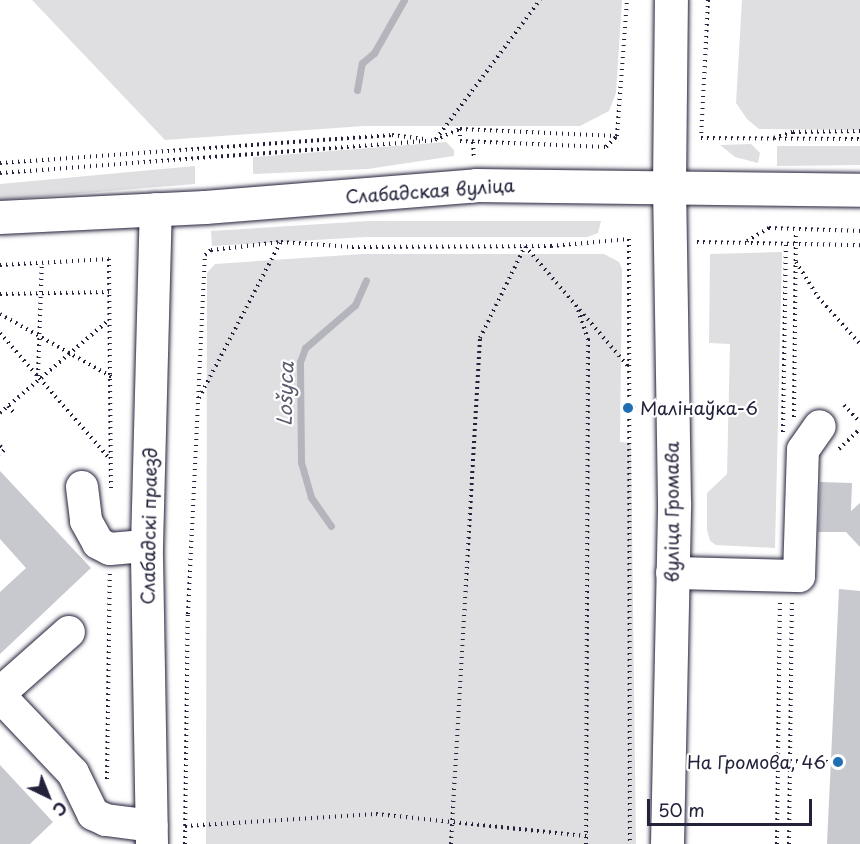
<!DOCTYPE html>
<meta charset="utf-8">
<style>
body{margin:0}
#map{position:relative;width:860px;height:844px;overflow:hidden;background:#fff;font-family:"Playpen Sans",sans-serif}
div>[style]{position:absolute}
.green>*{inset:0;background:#dfdfe2}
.stream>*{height:7px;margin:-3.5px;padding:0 3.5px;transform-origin:3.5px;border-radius:3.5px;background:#b4b4bc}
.building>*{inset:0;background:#c8c8cf}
.path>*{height:4px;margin-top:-2px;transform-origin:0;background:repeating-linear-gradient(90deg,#22223b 0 1.5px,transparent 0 6px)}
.roads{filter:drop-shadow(0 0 2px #22223b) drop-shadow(0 0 2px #22223b)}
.minor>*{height:32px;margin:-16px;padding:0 16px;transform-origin:16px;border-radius:16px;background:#fff}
.major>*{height:33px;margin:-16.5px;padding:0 16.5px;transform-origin:16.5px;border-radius:16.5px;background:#fff}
.dots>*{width:16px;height:16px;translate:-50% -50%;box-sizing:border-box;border:3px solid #fff;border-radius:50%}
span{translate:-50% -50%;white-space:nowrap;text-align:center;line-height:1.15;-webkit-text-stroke:4.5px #fff;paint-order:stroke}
.street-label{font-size:18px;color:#22223b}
.poi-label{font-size:18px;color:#22223b}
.left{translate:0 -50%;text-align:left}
.right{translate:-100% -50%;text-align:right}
.water-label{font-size:20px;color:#5c5c6f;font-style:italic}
.north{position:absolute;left:18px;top:766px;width:60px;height:60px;-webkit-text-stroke:4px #fff;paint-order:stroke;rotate:137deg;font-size:16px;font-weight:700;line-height:24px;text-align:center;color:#22223b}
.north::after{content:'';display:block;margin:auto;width:21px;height:27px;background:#22223b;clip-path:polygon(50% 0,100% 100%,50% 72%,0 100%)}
.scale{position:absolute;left:647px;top:799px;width:165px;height:27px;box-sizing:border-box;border:3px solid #22223b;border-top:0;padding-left:8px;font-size:18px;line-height:21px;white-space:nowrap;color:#22223b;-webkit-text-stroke:4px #fff;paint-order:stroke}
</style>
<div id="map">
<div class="green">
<div style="clip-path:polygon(32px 0,622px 0,616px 93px,609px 111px,580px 126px,364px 126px,165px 140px)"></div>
<div style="clip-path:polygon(742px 0,860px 0,860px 130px,759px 129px,747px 119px,736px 103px)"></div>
<div style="clip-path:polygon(446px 142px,454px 150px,454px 156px,368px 169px,253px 174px,253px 157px)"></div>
<div style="clip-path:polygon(751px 144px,760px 153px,758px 163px,735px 157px,720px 145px)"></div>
<div style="clip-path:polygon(777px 146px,860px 146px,860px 165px,777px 166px)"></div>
<div style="clip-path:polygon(195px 166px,195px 184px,0 200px,0 184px)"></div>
<div style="clip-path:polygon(368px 221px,601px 221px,598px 233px,587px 237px,366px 237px,212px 246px,211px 231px)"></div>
<div style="clip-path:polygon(782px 252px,775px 548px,716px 545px,710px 541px,707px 530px,707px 493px,727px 474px,730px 344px,709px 343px,710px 254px)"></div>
<div style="clip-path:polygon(363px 254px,604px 254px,619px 262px,622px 269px,620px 442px,631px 443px,636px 844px,206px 844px,207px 273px,215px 264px)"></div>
</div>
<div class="stream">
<div style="left:357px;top:90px;width:27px;rotate:-80deg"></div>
<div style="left:362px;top:63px;width:16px;rotate:-40deg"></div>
<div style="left:374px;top:53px;width:61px;rotate:-60.5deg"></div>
<div style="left:331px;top:526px;width:35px;rotate:-125deg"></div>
<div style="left:311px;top:497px;width:36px;rotate:-106deg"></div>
<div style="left:301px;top:462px;width:100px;rotate:-90.6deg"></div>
<div style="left:300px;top:362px;width:15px;rotate:-70deg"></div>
<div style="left:305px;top:348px;width:66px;rotate:-40.7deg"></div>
<div style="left:355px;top:305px;width:27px;rotate:-66deg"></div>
</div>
<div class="building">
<div style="clip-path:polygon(0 471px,91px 568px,0 654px,0 592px,26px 568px,0 539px)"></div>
<div style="clip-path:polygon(820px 482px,852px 483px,851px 511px,860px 503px,860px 547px,846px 532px,818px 532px)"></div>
<div style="clip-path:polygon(839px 589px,860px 591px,860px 844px,827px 844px)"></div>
<div style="clip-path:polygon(0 765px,53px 822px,30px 844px,0 844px)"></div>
</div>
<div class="path">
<div style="left:708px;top:0;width:138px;rotate:92.9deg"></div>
<div style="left:701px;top:138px;width:159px;rotate:0.4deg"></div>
<div style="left:460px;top:129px;width:12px;rotate:90deg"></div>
<div style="left:460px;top:141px;width:146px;rotate:2.4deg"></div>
<div style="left:606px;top:147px;width:16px;rotate:-45deg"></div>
<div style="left:617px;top:136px;width:136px;rotate:-85.8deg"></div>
<div style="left:774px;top:138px;width:20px;rotate:-18deg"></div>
<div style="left:793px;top:132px;width:67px;rotate:-0.9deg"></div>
<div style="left:436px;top:139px;width:174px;rotate:-53.2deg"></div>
<div style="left:473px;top:142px;width:17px;rotate:87deg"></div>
<div style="left:0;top:163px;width:393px;rotate:-4.1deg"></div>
<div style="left:392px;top:135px;width:34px;rotate:7deg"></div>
<div style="left:0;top:173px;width:436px;rotate:-4.3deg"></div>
<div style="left:435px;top:140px;width:27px;rotate:-24deg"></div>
<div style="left:460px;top:129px;width:157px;rotate:2.6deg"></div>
<div style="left:747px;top:241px;width:26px;rotate:-31deg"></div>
<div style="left:769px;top:228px;width:91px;rotate:1.9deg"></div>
<div style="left:697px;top:242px;width:163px;rotate:1.1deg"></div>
<div style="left:796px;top:262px;width:41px;rotate:57.8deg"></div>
<div style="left:818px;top:297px;width:63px;rotate:48.2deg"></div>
<div style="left:0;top:265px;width:109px;rotate:-3.2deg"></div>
<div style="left:109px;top:259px;width:229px;rotate:89.5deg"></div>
<div style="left:0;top:294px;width:109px;rotate:-1.1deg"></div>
<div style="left:578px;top:310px;width:31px;rotate:71deg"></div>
<div style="left:588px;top:339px;width:505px;rotate:90.23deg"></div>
<div style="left:0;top:314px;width:129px;rotate:29.4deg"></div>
<div style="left:0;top:333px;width:167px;rotate:48.9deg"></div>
<div style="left:38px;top:376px;width:113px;rotate:-88deg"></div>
<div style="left:199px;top:398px;width:175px;rotate:-62.4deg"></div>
<div style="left:844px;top:405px;width:23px;rotate:47deg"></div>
<div style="left:8px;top:406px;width:11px;rotate:49deg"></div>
<div style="left:628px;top:408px;width:20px;rotate:3deg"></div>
<div style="left:0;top:413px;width:143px;rotate:-40.5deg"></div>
<div style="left:794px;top:417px;width:186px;rotate:-89.4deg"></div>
<div style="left:783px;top:432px;width:189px;rotate:-89.1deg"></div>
<div style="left:0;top:446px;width:6px;rotate:45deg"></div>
<div style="left:4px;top:450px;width:6px;rotate:135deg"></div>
<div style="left:839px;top:449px;width:29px;rotate:-44deg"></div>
<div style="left:790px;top:761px;width:40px;rotate:1.4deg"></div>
<div style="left:107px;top:779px;width:206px;rotate:-89.2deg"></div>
<div style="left:185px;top:826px;width:191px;rotate:-3.6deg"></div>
<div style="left:376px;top:814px;width:212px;rotate:6deg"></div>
<div style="left:185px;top:844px;width:230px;rotate:-89.3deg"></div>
<div style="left:188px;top:614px;width:359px;rotate:-87.3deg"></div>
<div style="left:205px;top:255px;width:8px;rotate:-40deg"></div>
<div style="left:211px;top:250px;width:70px;rotate:-6.5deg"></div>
<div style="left:281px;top:242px;width:71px;rotate:4deg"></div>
<div style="left:352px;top:247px;width:199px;rotate:-0.3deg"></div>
<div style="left:551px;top:246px;width:78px;rotate:-5.1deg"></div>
<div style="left:629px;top:239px;width:605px;rotate:89.91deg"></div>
<div style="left:451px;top:844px;width:507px;rotate:-86.72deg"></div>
<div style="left:480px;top:338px;width:102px;rotate:-63.9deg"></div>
<div style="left:525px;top:246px;width:158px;rotate:49.4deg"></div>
<div style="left:777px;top:844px;width:242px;rotate:-89.3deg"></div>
<div style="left:789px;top:844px;width:242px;rotate:-89.3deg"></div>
</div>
<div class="roads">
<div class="minor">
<div style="left:82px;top:487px;width:34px;rotate:83deg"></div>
<div style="left:86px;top:521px;width:25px;rotate:61deg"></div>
<div style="left:98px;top:543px;width:13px;rotate:27deg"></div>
<div style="left:110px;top:549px;width:37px;rotate:-5deg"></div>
<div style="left:672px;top:573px;width:127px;rotate:1.4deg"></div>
<div style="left:799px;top:576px;width:126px;rotate:-88.2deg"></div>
<div style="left:803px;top:450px;width:29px;rotate:-55deg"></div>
<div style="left:0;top:693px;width:92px;rotate:-41.5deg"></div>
<div style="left:0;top:696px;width:106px;rotate:46.5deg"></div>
<div style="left:73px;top:773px;width:46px;rotate:64deg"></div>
<div style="left:93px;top:814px;width:14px;rotate:25deg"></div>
<div style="left:106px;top:820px;width:46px;rotate:7.4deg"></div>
<div style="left:152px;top:844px;width:298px;rotate:-91deg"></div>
<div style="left:147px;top:546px;width:337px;rotate:-88.5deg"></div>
</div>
<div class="major">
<div style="left:0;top:217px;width:205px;rotate:-2.8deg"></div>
<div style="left:205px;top:207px;width:272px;rotate:-4.6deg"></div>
<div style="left:476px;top:185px;width:384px;rotate:0.7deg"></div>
<div style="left:667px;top:844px;width:342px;rotate:-88.8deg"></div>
<div style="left:674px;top:502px;width:317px;rotate:-90.9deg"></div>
<div style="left:669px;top:185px;width:185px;rotate:-89.4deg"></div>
</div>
</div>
<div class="dots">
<div style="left:628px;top:408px;background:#1f6fb2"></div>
<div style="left:838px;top:762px;background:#1f6fb2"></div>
</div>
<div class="street-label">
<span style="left:430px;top:191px;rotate:-4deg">Слабадская вуліца</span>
<span style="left:672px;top:512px;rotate:-90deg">вуліца Громава</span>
<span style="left:149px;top:526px;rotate:-89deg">Слабадскі праезд</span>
</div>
<div class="poi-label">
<span class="left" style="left:640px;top:408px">Малінаўка-6</span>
<span class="right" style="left:826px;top:762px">На Громова, 46</span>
</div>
<div class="water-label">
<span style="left:285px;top:394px;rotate:-88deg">Lošyca</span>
</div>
<div class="north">С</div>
<div class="scale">50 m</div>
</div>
